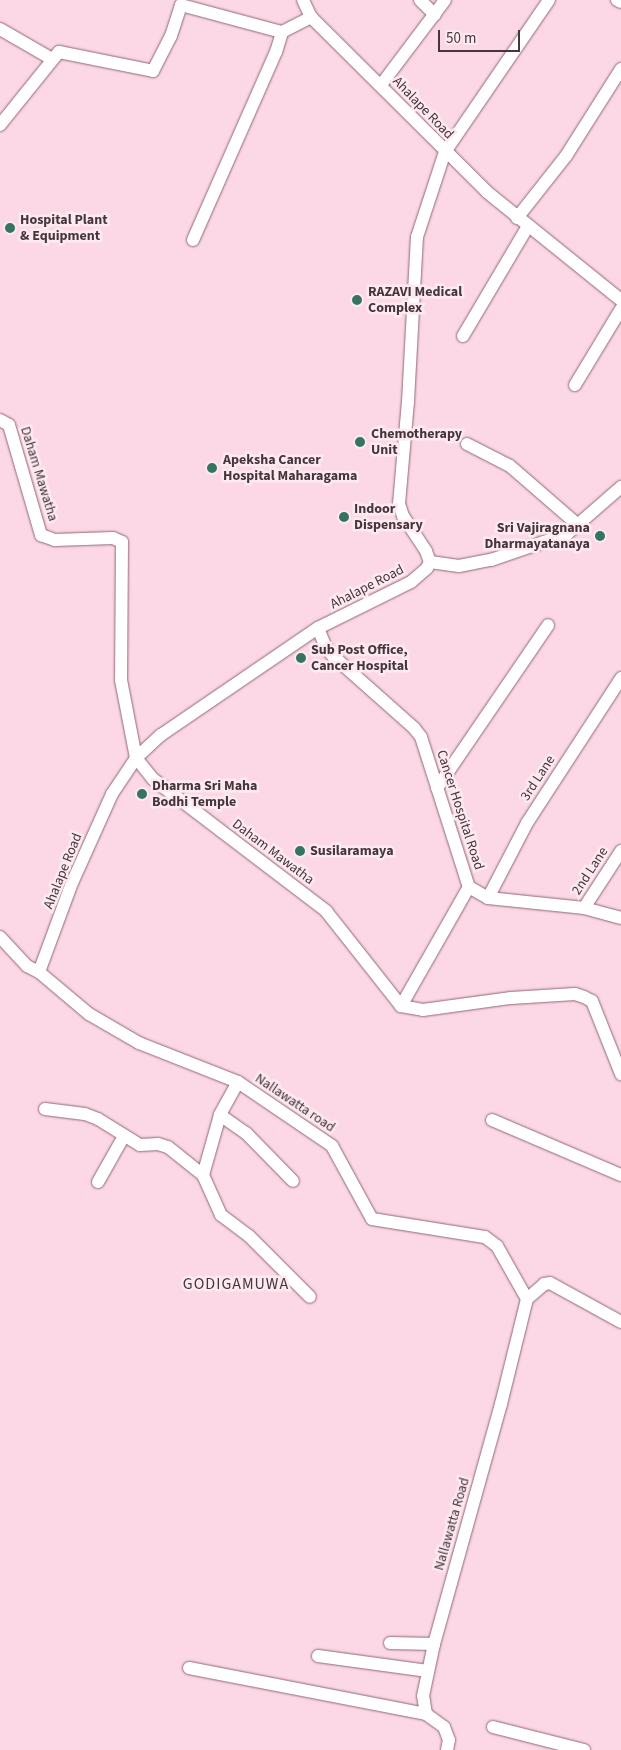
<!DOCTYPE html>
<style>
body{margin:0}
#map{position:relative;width:621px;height:1750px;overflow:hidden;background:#fcd7e6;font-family:"Source Sans 3",sans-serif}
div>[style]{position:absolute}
.roads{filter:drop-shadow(0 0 1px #906879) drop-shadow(0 0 1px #906879)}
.minor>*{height:12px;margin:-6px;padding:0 6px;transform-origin:6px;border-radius:6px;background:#fff}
.dots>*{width:14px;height:14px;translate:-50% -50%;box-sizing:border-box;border:2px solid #fdeaf1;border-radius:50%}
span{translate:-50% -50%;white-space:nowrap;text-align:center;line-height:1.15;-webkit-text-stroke:5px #fdeaf1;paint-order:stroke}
.street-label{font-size:14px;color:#46353c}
.poi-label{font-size:14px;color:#46353c;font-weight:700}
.left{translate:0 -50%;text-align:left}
.right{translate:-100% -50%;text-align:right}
.quarter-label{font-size:16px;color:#46353c;letter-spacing:1px}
.scale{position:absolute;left:438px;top:30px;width:82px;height:22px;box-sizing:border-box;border:2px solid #46353c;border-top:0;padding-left:6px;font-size:15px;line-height:18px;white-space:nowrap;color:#46353c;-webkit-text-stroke:4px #fdeaf1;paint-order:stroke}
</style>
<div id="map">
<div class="roads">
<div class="minor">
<div style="left:303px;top:0;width:19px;rotate:65deg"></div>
<div style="left:311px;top:17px;width:248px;rotate:44.8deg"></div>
<div style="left:487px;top:192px;width:172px;rotate:38.9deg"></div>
<div style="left:420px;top:0;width:21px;rotate:45deg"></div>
<div style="left:617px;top:0;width:4px;rotate:27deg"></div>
<div style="left:0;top:29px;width:60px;rotate:30deg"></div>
<div style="left:381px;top:85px;width:106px;rotate:-53deg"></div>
<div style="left:0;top:125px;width:94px;rotate:-51.1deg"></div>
<div style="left:59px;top:52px;width:96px;rotate:11.4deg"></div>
<div style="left:153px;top:71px;width:39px;rotate:-63deg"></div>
<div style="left:171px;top:36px;width:33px;rotate:-72deg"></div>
<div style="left:181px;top:5px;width:105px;rotate:15deg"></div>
<div style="left:282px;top:32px;width:33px;rotate:-27deg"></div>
<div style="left:517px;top:218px;width:79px;rotate:-51.7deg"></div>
<div style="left:566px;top:156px;width:103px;rotate:-57.7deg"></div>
<div style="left:193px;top:240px;width:206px;rotate:-66.2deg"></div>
<div style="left:276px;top:52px;width:21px;rotate:-73deg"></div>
<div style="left:463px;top:336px;width:128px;rotate:-59.4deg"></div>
<div style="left:575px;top:385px;width:89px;rotate:-58.8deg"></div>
<div style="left:0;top:420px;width:10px;rotate:29deg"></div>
<div style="left:9px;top:425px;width:115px;rotate:73.8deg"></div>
<div style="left:41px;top:535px;width:15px;rotate:20deg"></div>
<div style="left:55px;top:540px;width:58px;rotate:-2deg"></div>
<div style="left:113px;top:538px;width:10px;rotate:24deg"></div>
<div style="left:122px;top:542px;width:138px;rotate:90.4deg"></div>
<div style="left:121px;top:680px;width:79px;rotate:79.1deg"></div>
<div style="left:136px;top:758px;width:27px;rotate:51deg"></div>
<div style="left:153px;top:779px;width:218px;rotate:37.3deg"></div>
<div style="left:326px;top:911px;width:121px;rotate:51.7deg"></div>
<div style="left:401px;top:1006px;width:22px;rotate:10deg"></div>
<div style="left:423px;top:1010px;width:89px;rotate:-7.8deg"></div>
<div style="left:511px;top:998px;width:64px;rotate:-3.6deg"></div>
<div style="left:575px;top:994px;width:9px;rotate:18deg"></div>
<div style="left:584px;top:997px;width:9px;rotate:27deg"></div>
<div style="left:592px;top:1001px;width:79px;rotate:68.3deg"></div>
<div style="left:467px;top:444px;width:48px;rotate:27.1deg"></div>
<div style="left:510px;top:466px;width:90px;rotate:40.9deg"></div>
<div style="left:430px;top:562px;width:29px;rotate:8deg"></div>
<div style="left:459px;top:566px;width:33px;rotate:-11deg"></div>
<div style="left:491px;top:560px;width:80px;rotate:-18.9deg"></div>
<div style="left:567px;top:534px;width:72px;rotate:-41deg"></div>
<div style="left:318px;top:628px;width:22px;rotate:68deg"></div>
<div style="left:326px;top:648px;width:11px;rotate:49deg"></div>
<div style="left:333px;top:656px;width:108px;rotate:41.6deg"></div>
<div style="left:414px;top:728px;width:11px;rotate:52deg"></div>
<div style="left:421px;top:737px;width:157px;rotate:72.3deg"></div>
<div style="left:469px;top:887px;width:22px;rotate:30deg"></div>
<div style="left:488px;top:898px;width:97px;rotate:5.9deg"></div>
<div style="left:584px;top:908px;width:38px;rotate:15deg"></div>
<div style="left:437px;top:788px;width:197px;rotate:-55.7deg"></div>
<div style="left:488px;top:898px;width:85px;rotate:-62.5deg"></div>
<div style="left:527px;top:823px;width:173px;rotate:-57deg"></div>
<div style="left:584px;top:908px;width:68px;rotate:-57deg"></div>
<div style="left:0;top:937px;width:40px;rotate:47deg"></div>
<div style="left:27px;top:966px;width:13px;rotate:27deg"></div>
<div style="left:39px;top:972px;width:65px;rotate:40deg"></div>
<div style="left:89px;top:1014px;width:58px;rotate:30.1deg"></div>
<div style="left:139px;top:1043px;width:106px;rotate:21.5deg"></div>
<div style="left:238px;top:1082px;width:114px;rotate:34.2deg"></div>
<div style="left:332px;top:1146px;width:83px;rotate:61.3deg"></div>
<div style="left:372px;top:1219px;width:114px;rotate:9.1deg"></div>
<div style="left:485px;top:1237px;width:15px;rotate:37deg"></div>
<div style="left:497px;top:1246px;width:61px;rotate:60.5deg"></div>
<div style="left:527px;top:1299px;width:23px;rotate:-41deg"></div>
<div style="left:544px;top:1284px;width:6px;rotate:-9deg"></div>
<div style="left:550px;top:1283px;width:81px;rotate:28.8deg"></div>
<div style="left:39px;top:972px;width:95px;rotate:-69.7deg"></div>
<div style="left:72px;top:883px;width:98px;rotate:-65.8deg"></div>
<div style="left:112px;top:794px;width:43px;rotate:-56.3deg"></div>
<div style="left:136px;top:758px;width:34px;rotate:-43deg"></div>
<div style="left:161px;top:735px;width:190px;rotate:-34.3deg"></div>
<div style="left:318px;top:628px;width:104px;rotate:-26.3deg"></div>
<div style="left:411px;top:582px;width:21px;rotate:-41deg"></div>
<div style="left:427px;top:568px;width:7px;rotate:-63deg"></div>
<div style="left:430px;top:562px;width:12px;rotate:-110deg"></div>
<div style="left:426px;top:551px;width:42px;rotate:-123.3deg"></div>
<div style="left:403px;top:516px;width:13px;rotate:-108deg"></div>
<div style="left:399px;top:504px;width:102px;rotate:-85deg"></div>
<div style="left:408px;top:402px;width:165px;rotate:-86.9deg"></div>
<div style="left:417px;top:237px;width:89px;rotate:-71.8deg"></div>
<div style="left:445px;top:152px;width:184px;rotate:-55.6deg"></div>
<div style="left:401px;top:1006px;width:137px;rotate:-60.3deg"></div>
<div style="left:238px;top:1082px;width:38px;rotate:119deg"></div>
<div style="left:220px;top:1115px;width:62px;rotate:105.8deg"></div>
<div style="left:203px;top:1175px;width:44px;rotate:65.8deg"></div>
<div style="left:221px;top:1215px;width:35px;rotate:37deg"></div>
<div style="left:249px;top:1236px;width:86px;rotate:45deg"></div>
<div style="left:45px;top:1109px;width:40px;rotate:7.1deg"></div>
<div style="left:85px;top:1114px;width:14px;rotate:21deg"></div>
<div style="left:98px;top:1119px;width:49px;rotate:31.8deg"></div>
<div style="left:140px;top:1145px;width:18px;rotate:-3deg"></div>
<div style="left:158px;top:1144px;width:10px;rotate:17deg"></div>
<div style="left:168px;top:1147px;width:45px;rotate:38.7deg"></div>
<div style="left:220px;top:1115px;width:32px;rotate:35deg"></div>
<div style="left:246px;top:1133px;width:67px;rotate:45.6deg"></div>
<div style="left:492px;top:1120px;width:140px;rotate:23.1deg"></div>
<div style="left:98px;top:1182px;width:53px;rotate:-60.5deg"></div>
<div style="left:390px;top:1643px;width:44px;rotate:1.3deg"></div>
<div style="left:318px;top:1656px;width:111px;rotate:7.8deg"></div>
<div style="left:189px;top:1668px;width:241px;rotate:11deg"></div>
<div style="left:493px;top:1727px;width:94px;rotate:14.2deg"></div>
<div style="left:447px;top:1750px;width:10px;rotate:-79deg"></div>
<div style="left:449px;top:1740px;width:14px;rotate:-111deg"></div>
<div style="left:444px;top:1727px;width:22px;rotate:-144deg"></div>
<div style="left:426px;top:1714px;width:18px;rotate:-99deg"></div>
<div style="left:423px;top:1696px;width:53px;rotate:-78.1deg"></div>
<div style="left:434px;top:1644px;width:249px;rotate:-74.4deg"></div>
<div style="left:501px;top:1404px;width:108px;rotate:-76.1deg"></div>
</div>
</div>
<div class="dots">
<div style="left:10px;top:228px;background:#357462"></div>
<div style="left:357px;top:300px;background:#357462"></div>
<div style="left:360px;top:442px;background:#357462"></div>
<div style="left:212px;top:468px;background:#357462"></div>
<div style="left:344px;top:517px;background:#357462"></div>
<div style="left:600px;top:536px;background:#357462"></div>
<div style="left:301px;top:658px;background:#357462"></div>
<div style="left:142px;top:794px;background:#357462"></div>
<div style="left:300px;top:851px;background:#357462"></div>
</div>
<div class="street-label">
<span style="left:423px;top:108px;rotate:46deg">Ahalape Road</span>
<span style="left:39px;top:474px;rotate:73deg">Daham Mawatha</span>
<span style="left:367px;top:587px;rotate:-27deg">Ahalape Road</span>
<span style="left:538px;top:778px;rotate:-57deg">3rd Lane</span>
<span style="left:460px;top:810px;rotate:72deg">Cancer Hospital Road</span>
<span style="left:273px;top:852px;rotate:37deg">Daham Mawatha</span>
<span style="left:63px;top:871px;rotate:-68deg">Ahalape Road</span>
<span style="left:590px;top:871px;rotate:-57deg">2nd Lane</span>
<span style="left:295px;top:1103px;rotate:34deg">Nallawatta road</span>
<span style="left:452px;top:1524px;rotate:-74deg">Nallawatta Road</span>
</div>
<div class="poi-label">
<span class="left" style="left:20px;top:228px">Hospital Plant<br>&amp; Equipment</span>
<span class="left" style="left:368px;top:300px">RAZAVI Medical<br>Complex</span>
<span class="left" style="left:371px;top:442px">Chemotherapy<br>Unit</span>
<span class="left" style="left:223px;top:468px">Apeksha Cancer<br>Hospital Maharagama</span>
<span class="left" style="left:354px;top:517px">Indoor<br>Dispensary</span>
<span class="right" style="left:590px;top:536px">Sri Vajiragnana<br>Dharmayatanaya</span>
<span class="left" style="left:311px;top:658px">Sub Post Office,<br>Cancer Hospital</span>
<span class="left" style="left:152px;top:794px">Dharma Sri Maha<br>Bodhi Temple</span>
<span class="left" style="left:310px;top:851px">Susilaramaya</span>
</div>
<div class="quarter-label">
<span style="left:236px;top:1284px">GODIGAMUWA</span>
</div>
<div class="scale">50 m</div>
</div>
